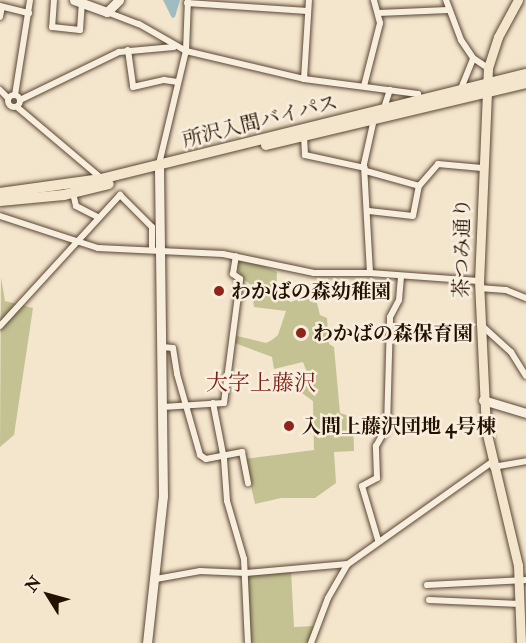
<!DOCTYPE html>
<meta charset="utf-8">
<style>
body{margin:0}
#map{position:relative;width:526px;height:643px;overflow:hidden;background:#f4e5cd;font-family:"IM FELL Double Pica","Noto Serif JP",serif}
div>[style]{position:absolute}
.green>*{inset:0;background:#c4c293}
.water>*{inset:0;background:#9fbdc0}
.roads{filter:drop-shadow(0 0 2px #594633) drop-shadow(0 0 2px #594633)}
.street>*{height:6px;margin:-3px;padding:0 3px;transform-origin:3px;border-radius:3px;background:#f8eede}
.street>.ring{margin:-3px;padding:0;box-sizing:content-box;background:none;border:6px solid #f8eede;border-radius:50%}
.secondary>*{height:9px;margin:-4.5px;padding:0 4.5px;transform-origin:4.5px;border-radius:4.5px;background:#f8eede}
.primary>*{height:9px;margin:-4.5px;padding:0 4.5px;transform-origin:4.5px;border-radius:4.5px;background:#f4e5cd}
.highway>*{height:10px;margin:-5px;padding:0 5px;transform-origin:5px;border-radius:5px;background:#f4e5cd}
.dots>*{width:16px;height:16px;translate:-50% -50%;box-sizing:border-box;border:3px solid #f8eede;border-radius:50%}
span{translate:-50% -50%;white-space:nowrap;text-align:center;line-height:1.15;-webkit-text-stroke:5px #f8eede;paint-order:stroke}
.street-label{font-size:20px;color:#251100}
.poi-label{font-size:20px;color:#251100;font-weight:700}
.left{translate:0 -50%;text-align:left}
.quarter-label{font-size:22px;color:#7a1f14}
.north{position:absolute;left:18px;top:565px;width:60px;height:60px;-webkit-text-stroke:4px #f8eede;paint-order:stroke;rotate:307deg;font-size:16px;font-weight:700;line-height:24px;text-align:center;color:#251100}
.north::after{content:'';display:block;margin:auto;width:21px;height:27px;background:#251100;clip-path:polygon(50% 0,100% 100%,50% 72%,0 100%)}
</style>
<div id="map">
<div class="green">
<div style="clip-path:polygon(234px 260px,254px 262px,277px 272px,276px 295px,291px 302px,305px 297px,317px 303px,320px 315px,327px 318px,329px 344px,334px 347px,340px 413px,353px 417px,354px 451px,334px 452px,336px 483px,315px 498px,281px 498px,255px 504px,245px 459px,314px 450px,313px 401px,295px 388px,312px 385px,303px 362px,274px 369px,272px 357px,235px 343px,233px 335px,266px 343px,272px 340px,278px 335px,286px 311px,254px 307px,251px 285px,242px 278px)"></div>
<div style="clip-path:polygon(1px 277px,5px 301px,33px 308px,14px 435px,0 447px)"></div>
<div style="clip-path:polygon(242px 570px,291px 570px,294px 627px,315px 626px,308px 643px,245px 643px)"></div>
</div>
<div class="water">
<div style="clip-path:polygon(163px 0,180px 0,175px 17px,172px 18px)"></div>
</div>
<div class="roads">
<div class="street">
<div style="left:54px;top:0;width:27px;rotate:94deg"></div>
<div style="left:52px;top:27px;width:28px;rotate:6deg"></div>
<div style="left:80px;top:30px;width:27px;rotate:-86deg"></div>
<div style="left:446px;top:0;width:43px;rotate:69.4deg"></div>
<div style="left:461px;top:40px;width:22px;rotate:56deg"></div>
<div style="left:473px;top:58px;width:18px;rotate:34deg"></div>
<div style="left:187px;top:3px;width:121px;rotate:3.8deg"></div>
<div style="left:0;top:6px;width:30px;rotate:14deg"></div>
<div style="left:107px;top:12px;width:34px;rotate:21deg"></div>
<div style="left:139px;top:24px;width:54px;rotate:29.9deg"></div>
<div style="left:186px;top:51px;width:121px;rotate:13.3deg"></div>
<div style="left:304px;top:79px;width:115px;rotate:7.5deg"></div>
<div style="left:418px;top:94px;width:7px;rotate:74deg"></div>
<div style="left:378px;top:13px;width:70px;rotate:-2.5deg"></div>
<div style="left:0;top:17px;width:10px;rotate:-79deg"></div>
<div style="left:128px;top:50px;width:37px;rotate:82deg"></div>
<div style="left:133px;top:87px;width:32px;rotate:-13deg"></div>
<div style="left:164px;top:80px;width:14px;rotate:8deg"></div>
<div style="left:304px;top:79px;width:79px;rotate:-86.4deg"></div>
<div style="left:364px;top:86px;width:65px;rotate:-75.7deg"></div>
<div style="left:380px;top:23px;width:24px;rotate:-105deg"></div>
<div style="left:0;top:90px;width:11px;rotate:45deg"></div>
<div style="left:460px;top:91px;width:35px;rotate:-68deg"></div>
<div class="ring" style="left:8px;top:95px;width:6px;height:6px"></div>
<div style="left:15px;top:95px;width:96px;rotate:-81deg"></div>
<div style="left:20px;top:100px;width:110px;rotate:-25.9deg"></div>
<div style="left:119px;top:52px;width:55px;rotate:-5.2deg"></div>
<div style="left:17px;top:107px;width:110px;rotate:40.2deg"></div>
<div style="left:384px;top:108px;width:19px;rotate:-72deg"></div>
<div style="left:304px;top:136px;width:19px;rotate:87deg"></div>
<div style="left:305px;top:155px;width:61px;rotate:12.2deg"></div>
<div style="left:159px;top:164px;width:116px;rotate:-76.6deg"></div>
<div style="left:186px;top:51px;width:51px;rotate:-87.8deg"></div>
<div style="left:366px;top:171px;width:55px;rotate:15.8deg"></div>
<div style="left:73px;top:193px;width:13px;rotate:77deg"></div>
<div style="left:76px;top:206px;width:25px;rotate:27deg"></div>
<div style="left:369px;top:211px;width:44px;rotate:6.5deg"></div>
<div style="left:413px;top:216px;width:31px;rotate:-79deg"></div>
<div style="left:419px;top:186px;width:29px;rotate:-49deg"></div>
<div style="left:438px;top:164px;width:44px;rotate:5.2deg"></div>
<div style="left:0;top:216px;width:103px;rotate:18.1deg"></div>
<div style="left:98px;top:248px;width:125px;rotate:2.7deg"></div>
<div style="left:223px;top:254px;width:93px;rotate:11.8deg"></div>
<div style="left:314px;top:273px;width:56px"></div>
<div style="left:370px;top:273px;width:109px;rotate:4.2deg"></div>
<div style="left:370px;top:273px;width:109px;rotate:-93.2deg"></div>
<div style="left:364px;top:164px;width:46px;rotate:-77.5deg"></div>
<div style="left:479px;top:288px;width:27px;rotate:4deg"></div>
<div style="left:506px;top:290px;width:22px;rotate:22deg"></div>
<div style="left:480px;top:324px;width:42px;rotate:42.1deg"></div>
<div style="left:511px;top:352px;width:28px;rotate:58deg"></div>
<div style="left:0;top:326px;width:178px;rotate:-47.5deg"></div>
<div style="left:120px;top:195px;width:45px;rotate:45deg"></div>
<div style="left:152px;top:227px;width:23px;rotate:90deg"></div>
<div style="left:162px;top:347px;width:11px;rotate:5deg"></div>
<div style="left:173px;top:348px;width:26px;rotate:81deg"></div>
<div style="left:177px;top:374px;width:84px;rotate:74.1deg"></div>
<div style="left:200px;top:455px;width:7px;rotate:34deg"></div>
<div style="left:206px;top:459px;width:37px;rotate:-11deg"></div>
<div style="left:242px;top:452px;width:32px;rotate:79deg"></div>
<div style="left:213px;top:403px;width:57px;rotate:78.9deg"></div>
<div style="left:224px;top:459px;width:42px;rotate:85.9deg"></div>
<div style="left:227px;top:501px;width:60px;rotate:73.7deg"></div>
<div style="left:244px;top:559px;width:84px;rotate:87.3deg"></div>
<div style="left:163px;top:407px;width:61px;rotate:-3.8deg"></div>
<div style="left:224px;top:403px;width:125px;rotate:-82.6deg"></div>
<div style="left:240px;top:279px;width:9px;rotate:-144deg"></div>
<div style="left:233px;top:274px;width:18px;rotate:-81deg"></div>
<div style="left:493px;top:467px;width:34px;rotate:-10deg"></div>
<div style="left:378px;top:540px;width:56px;rotate:-106.5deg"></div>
<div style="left:362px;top:486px;width:17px;rotate:-28deg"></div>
<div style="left:377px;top:478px;width:32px;rotate:-92deg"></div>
<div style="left:376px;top:446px;width:22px;rotate:-60deg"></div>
<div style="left:387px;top:427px;width:110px;rotate:-88.4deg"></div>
<div style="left:390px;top:317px;width:19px;rotate:-62deg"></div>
<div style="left:399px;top:300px;width:24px;rotate:-85deg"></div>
<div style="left:156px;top:579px;width:45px;rotate:-10.3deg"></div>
<div style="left:200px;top:571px;width:46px;rotate:2.5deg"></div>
<div style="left:246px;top:573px;width:102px;rotate:-5deg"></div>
<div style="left:427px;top:585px;width:99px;rotate:-2.9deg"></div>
<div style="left:429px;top:600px;width:91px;rotate:2.5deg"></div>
<div style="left:311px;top:643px;width:48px;rotate:-69.3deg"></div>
<div style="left:328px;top:598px;width:39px;rotate:-60deg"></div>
<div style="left:348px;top:564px;width:176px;rotate:-35.3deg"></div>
</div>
<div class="secondary">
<div style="left:74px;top:0;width:35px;rotate:20deg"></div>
<div style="left:107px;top:12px;width:17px;rotate:-45deg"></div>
<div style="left:483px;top:400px;width:45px;rotate:16.8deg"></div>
<div style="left:147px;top:643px;width:148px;rotate:-83.8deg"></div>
<div style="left:163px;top:496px;width:332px;rotate:-90.7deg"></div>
</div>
<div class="primary">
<div style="left:518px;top:0;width:42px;rotate:118.4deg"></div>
<div style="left:498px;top:37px;width:33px;rotate:108deg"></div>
<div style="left:488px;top:68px;width:213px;rotate:92.4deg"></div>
<div style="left:479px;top:281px;width:149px;rotate:87.3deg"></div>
<div style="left:486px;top:430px;width:139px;rotate:76.7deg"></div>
<div style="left:518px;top:565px;width:78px;rotate:87.8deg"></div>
</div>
<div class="highway">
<div style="left:266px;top:145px;width:267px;rotate:-13.4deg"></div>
<div style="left:0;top:193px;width:102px;rotate:-7.9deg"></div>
<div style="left:101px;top:179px;width:438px;rotate:-13.9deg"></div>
<div style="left:0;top:201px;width:64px;rotate:-5.4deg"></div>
<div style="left:64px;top:195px;width:46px;rotate:-13.7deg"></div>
</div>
</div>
<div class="dots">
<div style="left:219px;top:291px;background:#8f2418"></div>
<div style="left:301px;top:333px;background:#8f2418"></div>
<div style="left:289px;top:426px;background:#8f2418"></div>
</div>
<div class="street-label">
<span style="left:260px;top:121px;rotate:-14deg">所沢入間バイパス</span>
<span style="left:462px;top:248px;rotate:-89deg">茶つみ通り</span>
</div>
<div class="poi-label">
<span class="left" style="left:231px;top:291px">わかばの森幼稚園</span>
<span class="left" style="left:313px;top:333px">わかばの森保育園</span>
<span class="left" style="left:301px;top:426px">入間上藤沢団地 4号棟</span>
</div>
<div class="quarter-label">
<span style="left:261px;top:384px">大字上藤沢</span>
</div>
<div class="north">N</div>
</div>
